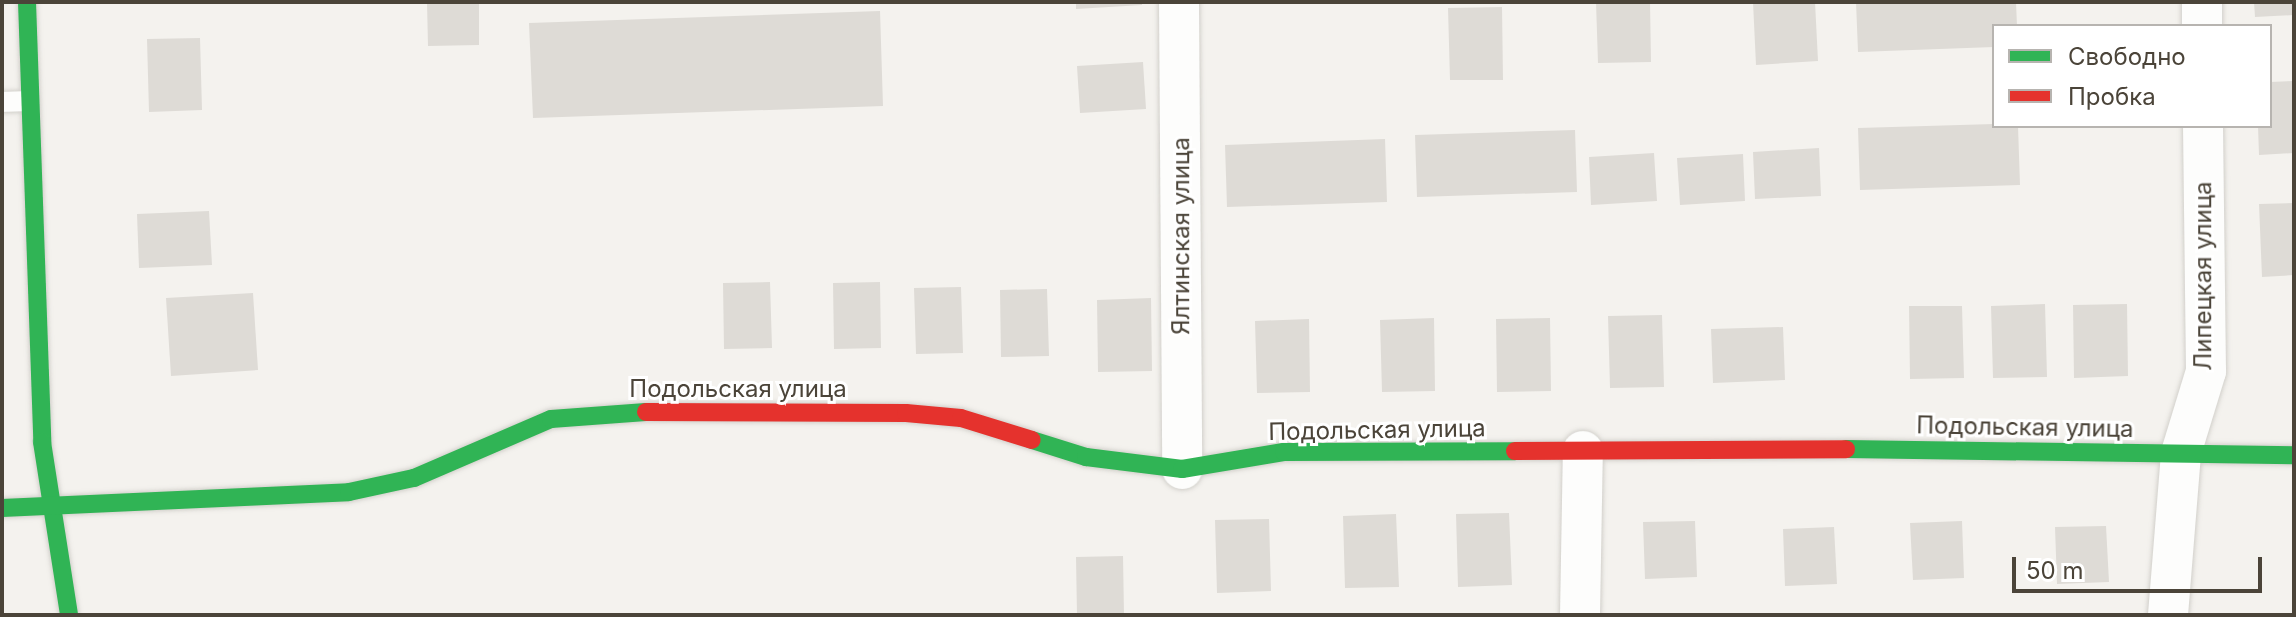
<!DOCTYPE html>
<meta charset="utf-8">
<style>
body{margin:0}
#map{position:relative;width:2296px;height:617px;overflow:hidden;background:#f4f2ee;font-family:Inter,sans-serif}
div>[style]{position:absolute}
.building>*{inset:0;background:#dedbd6}
.roads{filter:drop-shadow(0 0 2px #d2d0cb) drop-shadow(0 0 2px #d2d0cb)}
.lane>*{height:20px;margin:-10px;padding:0 10px;transform-origin:10px;border-radius:10px;background:#fdfdfc}
.street>*{height:40px;margin:-20px;padding:0 20px;transform-origin:20px;border-radius:20px;background:#fdfdfc}
.fast>*{height:18px;margin:-9px;padding:0 9px;transform-origin:9px;border-radius:9px;background:#30b455}
.jam>*{height:18px;margin:-9px;padding:0 9px;transform-origin:9px;border-radius:9px;background:#e5322d}
span{translate:-50% -50%;white-space:nowrap;text-align:center;line-height:1.15;-webkit-text-stroke:6px #fff;paint-order:stroke}
.street-label{font-size:24px;color:#4b4439}
.frame{position:absolute;inset:0;border:4px solid #4b4439;pointer-events:none}
.legend{position:absolute;left:1992px;top:24px;width:280px;height:104px;box-sizing:border-box;background:#fff;border:2px solid #b7b4b0;margin:0;padding:10px 14px;list-style:none;font-size:24px;color:#4b4439}
.legend li{display:flex;align-items:center;gap:16px;height:40px}
.legend b{width:40px;border:2px solid #b7b4b0}
.scale{position:absolute;left:2012px;top:557px;width:250px;height:36px;box-sizing:border-box;border:4px solid #4b4439;border-top:0;padding-left:10px;font-size:24px;line-height:28px;white-space:nowrap;color:#4b4439;-webkit-text-stroke:6px #fff;paint-order:stroke}
</style>
<div id="map">
<div class="building">
<div style="clip-path:polygon(427px 2px,479px 2px,479px 45px,428px 46px)"></div>
<div style="clip-path:polygon(1076px 2px,1142px 2px,1142px 5px,1076px 9px)"></div>
<div style="clip-path:polygon(1596px 2px,1650px 2px,1651px 62px,1598px 63px)"></div>
<div style="clip-path:polygon(1753px 2px,1815px 2px,1818px 61px,1756px 65px)"></div>
<div style="clip-path:polygon(1856px 2px,2016px 2px,2017px 26px,1994px 26px,1994px 47px,1858px 52px)"></div>
<div style="clip-path:polygon(2254px 2px,2294px 2px,2294px 15px,2255px 17px)"></div>
<div style="clip-path:polygon(1502px 7px,1503px 80px,1450px 80px,1448px 8px)"></div>
<div style="clip-path:polygon(880px 11px,883px 106px,533px 118px,529px 23px)"></div>
<div style="clip-path:polygon(200px 38px,202px 110px,149px 112px,147px 39px)"></div>
<div style="clip-path:polygon(1143px 62px,1146px 109px,1080px 113px,1077px 66px)"></div>
<div style="clip-path:polygon(2294px 81px,2294px 153px,2259px 155px,2258px 126px,2270px 126px,2270px 82px)"></div>
<div style="clip-path:polygon(1994px 124px,2018px 126px,2020px 185px,1860px 190px,1858px 128px)"></div>
<div style="clip-path:polygon(1575px 130px,1577px 192px,1417px 197px,1415px 135px)"></div>
<div style="clip-path:polygon(1385px 139px,1387px 202px,1227px 207px,1225px 145px)"></div>
<div style="clip-path:polygon(1819px 148px,1821px 196px,1755px 199px,1753px 152px)"></div>
<div style="clip-path:polygon(1654px 153px,1657px 201px,1591px 205px,1589px 157px)"></div>
<div style="clip-path:polygon(1743px 154px,1745px 201px,1680px 205px,1677px 158px)"></div>
<div style="clip-path:polygon(2294px 203px,2294px 275px,2262px 277px,2259px 204px)"></div>
<div style="clip-path:polygon(209px 211px,212px 265px,139px 268px,137px 214px)"></div>
<div style="clip-path:polygon(770px 282px,772px 348px,724px 349px,723px 283px)"></div>
<div style="clip-path:polygon(880px 282px,881px 348px,834px 349px,833px 283px)"></div>
<div style="clip-path:polygon(961px 287px,963px 353px,916px 354px,914px 288px)"></div>
<div style="clip-path:polygon(1047px 289px,1049px 356px,1001px 357px,1000px 290px)"></div>
<div style="clip-path:polygon(253px 293px,258px 370px,171px 376px,166px 298px)"></div>
<div style="clip-path:polygon(1151px 298px,1152px 371px,1098px 372px,1097px 300px)"></div>
<div style="clip-path:polygon(2045px 304px,2047px 377px,1993px 378px,1991px 306px)"></div>
<div style="clip-path:polygon(2127px 304px,2128px 376px,2074px 378px,2073px 305px)"></div>
<div style="clip-path:polygon(1909px 306px,1962px 306px,1964px 378px,1910px 379px)"></div>
<div style="clip-path:polygon(1662px 315px,1664px 387px,1610px 388px,1608px 316px)"></div>
<div style="clip-path:polygon(1434px 318px,1435px 391px,1382px 392px,1380px 320px)"></div>
<div style="clip-path:polygon(1550px 318px,1551px 391px,1497px 392px,1496px 319px)"></div>
<div style="clip-path:polygon(1309px 319px,1310px 392px,1257px 393px,1255px 321px)"></div>
<div style="clip-path:polygon(1783px 327px,1785px 380px,1713px 383px,1711px 329px)"></div>
<div style="clip-path:polygon(1509px 513px,1512px 585px,1458px 587px,1456px 514px)"></div>
<div style="clip-path:polygon(1396px 514px,1399px 587px,1345px 588px,1343px 516px)"></div>
<div style="clip-path:polygon(1269px 519px,1271px 591px,1217px 593px,1215px 520px)"></div>
<div style="clip-path:polygon(1695px 521px,1697px 577px,1645px 579px,1643px 522px)"></div>
<div style="clip-path:polygon(1962px 521px,1964px 578px,1913px 580px,1910px 523px)"></div>
<div style="clip-path:polygon(2106px 526px,2109px 582px,2057px 584px,2055px 527px)"></div>
<div style="clip-path:polygon(1834px 527px,1837px 584px,1785px 586px,1783px 529px)"></div>
<div style="clip-path:polygon(1123px 556px,1124px 615px,1077px 615px,1076px 557px)"></div>
</div>
<div class="roads">
<div class="lane">
<div style="left:2px;top:102px;width:26px;rotate:-2deg"></div>
</div>
<div class="street">
<div style="left:1179px;top:2px;width:467px;rotate:89.6deg"></div>
<div style="left:2202px;top:2px;width:24px;rotate:90deg"></div>
<div style="left:1580px;top:615px;width:164px;rotate:-89deg"></div>
<div style="left:2168px;top:615px;width:163px;rotate:-85.4deg"></div>
<div style="left:2181px;top:453px;width:86px;rotate:-73deg"></div>
<div style="left:2206px;top:371px;width:245px;rotate:-90.7deg"></div>
</div>
<div class="fast">
<div style="left:27px;top:2px;width:440px;rotate:88deg"></div>
<div style="left:42px;top:442px;width:175px;rotate:81.1deg"></div>
<div style="left:1032px;top:440px;width:57px;rotate:17.5deg"></div>
<div style="left:1086px;top:457px;width:97px;rotate:7.1deg"></div>
<div style="left:1182px;top:469px;width:103px;rotate:-9.5deg"></div>
<div style="left:1284px;top:452px;width:231px;rotate:-0.2deg"></div>
<div style="left:1846px;top:449px;width:448px;rotate:0.8deg"></div>
<div style="left:2px;top:508px;width:347px;rotate:-2.6deg"></div>
<div style="left:349px;top:492px;width:66px;rotate:-12.2deg"></div>
<div style="left:414px;top:478px;width:149px;rotate:-23.3deg"></div>
<div style="left:551px;top:419px;width:95px;rotate:-4.2deg"></div>
</div>
<div class="jam">
<div style="left:646px;top:412px;width:260px;rotate:0.2deg"></div>
<div style="left:906px;top:413px;width:55px;rotate:5.2deg"></div>
<div style="left:961px;top:418px;width:74px;rotate:17.2deg"></div>
<div style="left:1515px;top:451px;width:331px;rotate:-0.3deg"></div>
</div>
</div>
<div class="street-label">
<span style="left:1181px;top:236px;rotate:-90deg">Ялтинская улица</span>
<span style="left:2203px;top:276px;rotate:-90deg">Липецкая улица</span>
<span style="left:738px;top:389px">Подольская улица</span>
<span style="left:2025px;top:427px;rotate:1deg">Подольская улица</span>
<span style="left:1377px;top:430px;rotate:-1deg">Подольская улица</span>
</div>
<div class="frame"></div>
<ul class="legend">
<li><b style="height:10px;background:#30b455"></b>Свободно</li>
<li><b style="height:10px;background:#e5322d"></b>Пробка</li>
</ul>
<div class="scale">50 m</div>
</div>
